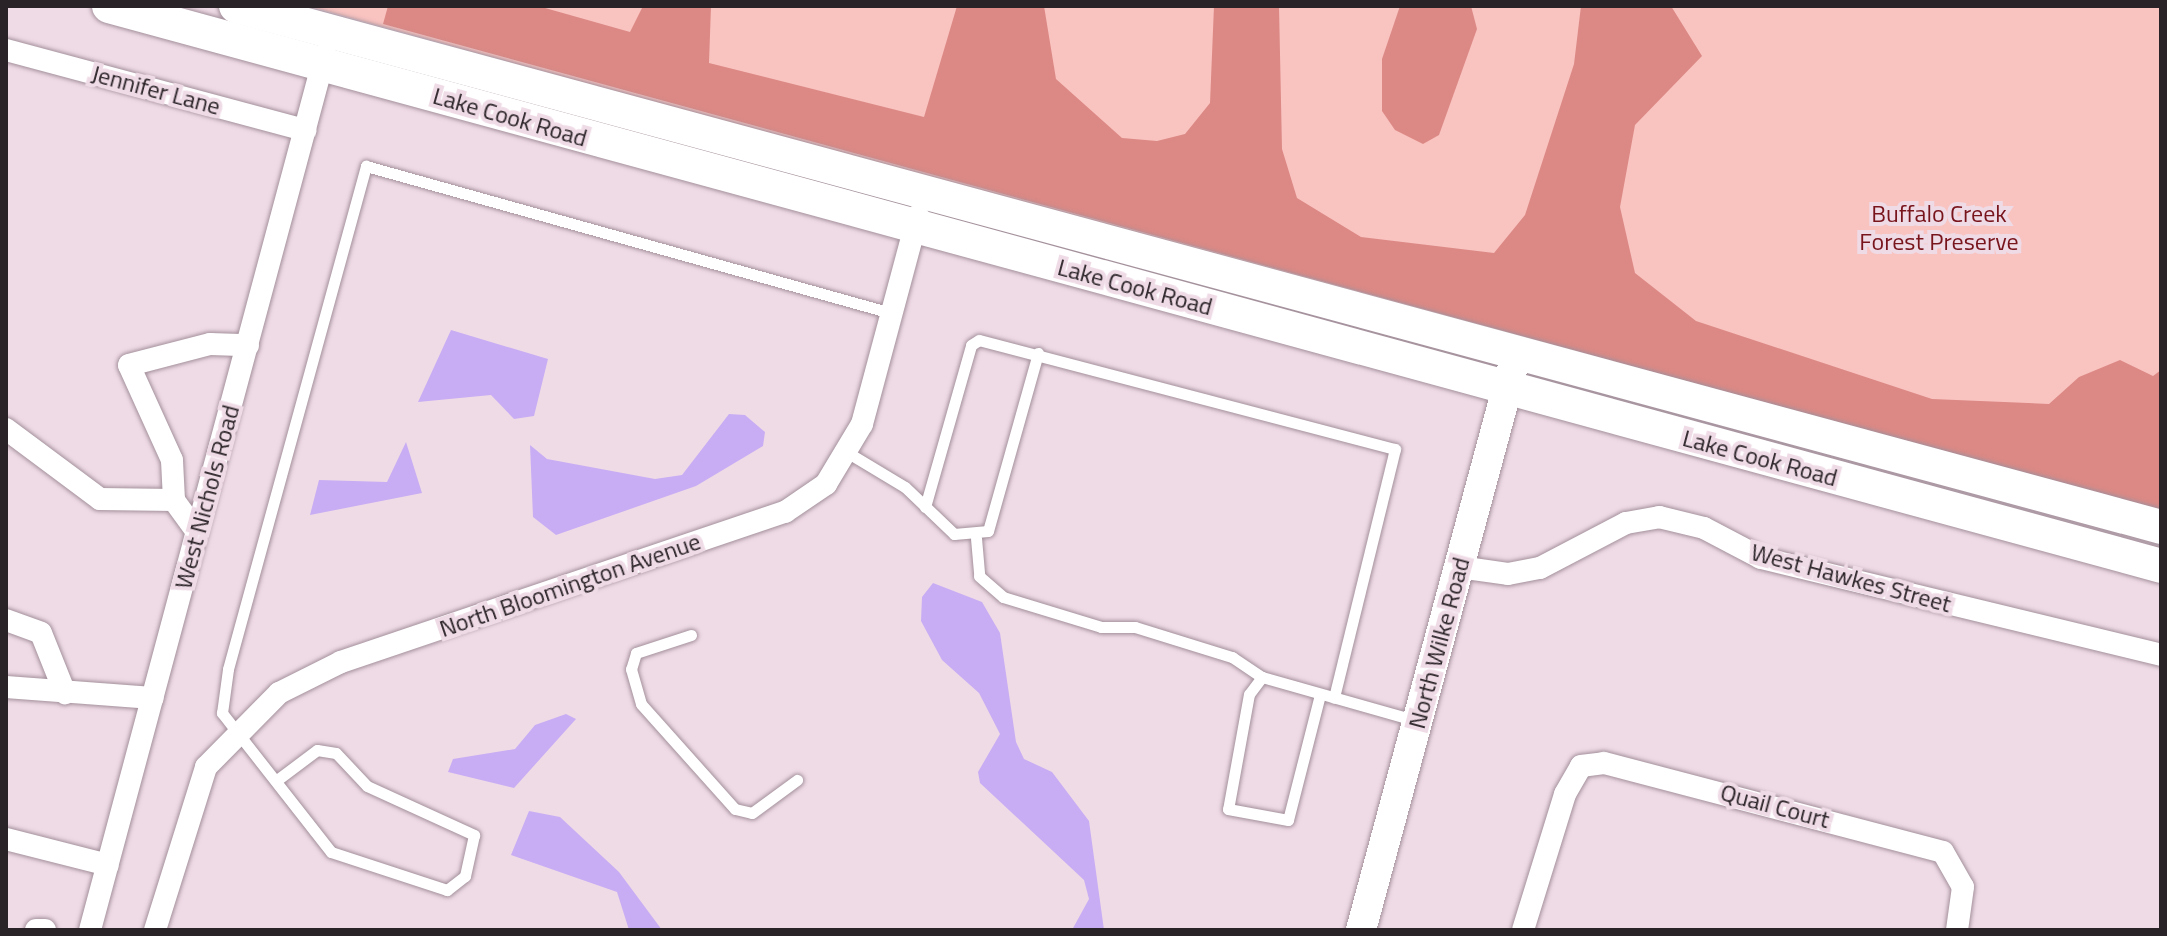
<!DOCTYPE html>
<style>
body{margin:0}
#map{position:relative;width:2167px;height:936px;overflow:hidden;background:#efdbe6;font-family:"Titillium Web",sans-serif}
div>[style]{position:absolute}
.green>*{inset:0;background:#f9c3c0}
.forest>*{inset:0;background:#dc8985}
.water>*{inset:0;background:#c8adf4}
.roads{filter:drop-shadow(0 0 2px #a3909b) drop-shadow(0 0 2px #a3909b)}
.lane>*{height:11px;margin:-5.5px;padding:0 5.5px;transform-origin:5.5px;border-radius:5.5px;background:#fff}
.street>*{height:22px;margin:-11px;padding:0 11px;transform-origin:11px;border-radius:11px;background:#fff}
.secondary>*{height:30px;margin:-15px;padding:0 15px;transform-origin:15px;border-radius:15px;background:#fff}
.primary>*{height:34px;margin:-17px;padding:0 17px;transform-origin:17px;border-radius:17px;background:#fff}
span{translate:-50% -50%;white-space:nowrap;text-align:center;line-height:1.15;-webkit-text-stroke:8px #efdbe6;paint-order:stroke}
.street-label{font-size:24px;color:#292226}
.park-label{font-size:24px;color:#78141c}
.frame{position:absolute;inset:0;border:8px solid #292226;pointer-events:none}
</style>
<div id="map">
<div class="green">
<div style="clip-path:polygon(308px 6px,2161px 6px,2161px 516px,1569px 356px)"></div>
</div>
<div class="forest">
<div style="clip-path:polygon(388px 6px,538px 6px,630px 32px,643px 6px,711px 6px,709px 63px,924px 117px,957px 6px,1044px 6px,1056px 79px,1122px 138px,1157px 141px,1185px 134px,1210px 103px,1214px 6px,1279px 6px,1282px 149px,1297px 198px,1361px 237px,1494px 253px,1525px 215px,1574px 64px,1581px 6px,1671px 6px,1702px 56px,1635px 125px,1620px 207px,1635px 273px,1696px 321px,1932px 399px,2049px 404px,2079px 377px,2120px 360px,2153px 376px,2161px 370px,2161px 511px,383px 24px)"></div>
<div style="clip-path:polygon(1400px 6px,1471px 6px,1477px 29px,1439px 135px,1423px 144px,1395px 130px,1382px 111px,1382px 59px)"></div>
</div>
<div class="water">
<div style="clip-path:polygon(451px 330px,548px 359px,534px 416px,514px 419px,491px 395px,418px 402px)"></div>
<div style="clip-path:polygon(729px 414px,745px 415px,765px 432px,763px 446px,696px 486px,556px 535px,533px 517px,530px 445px,547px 459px,655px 479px,682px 475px)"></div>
<div style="clip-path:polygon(406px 442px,422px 493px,310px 515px,319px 480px,387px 482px)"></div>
<div style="clip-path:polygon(933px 583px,982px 602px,1000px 633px,1016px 742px,1024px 759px,1052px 772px,1089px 821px,1104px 930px,1072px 930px,1089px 899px,1084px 880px,980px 783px,978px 772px,1000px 734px,979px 693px,942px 660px,921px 621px,922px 597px)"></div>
<div style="clip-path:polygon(566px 714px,576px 719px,514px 788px,448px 772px,453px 759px,515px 749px,535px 725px)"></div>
<div style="clip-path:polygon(529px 811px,560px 817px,619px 872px,662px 930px,629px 930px,617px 892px,511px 855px)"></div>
</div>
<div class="roads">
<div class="lane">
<div style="left:850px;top:454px;width:64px;rotate:31deg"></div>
<div style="left:905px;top:487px;width:68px;rotate:43.8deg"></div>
<div style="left:954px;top:534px;width:34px;rotate:-5deg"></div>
<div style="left:988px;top:531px;width:185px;rotate:-74.3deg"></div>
<div style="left:925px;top:507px;width:168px;rotate:-74.1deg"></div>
<div style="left:971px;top:345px;width:9px;rotate:-32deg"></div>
<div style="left:979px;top:340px;width:430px;rotate:14.7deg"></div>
<div style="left:1395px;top:449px;width:256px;rotate:103.8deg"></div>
<div style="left:976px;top:538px;width:38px;rotate:85deg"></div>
<div style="left:979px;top:576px;width:32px;rotate:41deg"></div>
<div style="left:1003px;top:597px;width:102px;rotate:17deg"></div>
<div style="left:1101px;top:627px;width:34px"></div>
<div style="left:1135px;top:627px;width:102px;rotate:17.2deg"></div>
<div style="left:1232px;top:657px;width:36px;rotate:34deg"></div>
<div style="left:1262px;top:677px;width:161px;rotate:15.8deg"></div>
<div style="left:691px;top:635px;width:58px;rotate:161.9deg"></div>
<div style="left:636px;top:653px;width:17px;rotate:107deg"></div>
<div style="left:631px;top:669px;width:36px;rotate:74deg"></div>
<div style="left:641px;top:704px;width:141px;rotate:48.2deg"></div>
<div style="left:735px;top:809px;width:17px;rotate:13deg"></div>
<div style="left:752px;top:813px;width:56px;rotate:-36.3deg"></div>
<div style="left:1262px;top:677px;width:21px;rotate:127deg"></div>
<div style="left:1249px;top:694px;width:117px;rotate:100.3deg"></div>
<div style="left:1228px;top:809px;width:61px;rotate:10.4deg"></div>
<div style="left:1288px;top:820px;width:130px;rotate:-75.7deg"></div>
<div style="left:277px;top:780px;width:50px;rotate:-36.9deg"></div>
<div style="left:317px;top:750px;width:19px;rotate:9deg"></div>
<div style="left:336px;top:753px;width:45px;rotate:46.8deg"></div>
<div style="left:367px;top:786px;width:118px;rotate:24.6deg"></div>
<div style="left:474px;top:835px;width:42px;rotate:102.4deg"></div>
<div style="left:465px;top:876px;width:23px;rotate:142deg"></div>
<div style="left:447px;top:890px;width:122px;rotate:-161.9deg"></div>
<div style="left:331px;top:852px;width:177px;rotate:-128.1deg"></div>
<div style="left:222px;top:713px;width:44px;rotate:-82.2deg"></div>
<div style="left:228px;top:669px;width:522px;rotate:-74.66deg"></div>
<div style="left:366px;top:166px;width:545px;rotate:15.64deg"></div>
</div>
<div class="street">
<div style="left:6px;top:50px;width:310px;rotate:15deg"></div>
<div style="left:6px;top:429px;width:117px;rotate:36.7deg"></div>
<div style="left:100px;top:499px;width:74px;rotate:0.8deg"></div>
<div style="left:197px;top:532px;width:39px;rotate:-126deg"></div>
<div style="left:174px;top:500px;width:40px;rotate:-92.9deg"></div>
<div style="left:172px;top:460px;width:104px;rotate:-114.4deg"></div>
<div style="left:129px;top:365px;width:84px;rotate:-14.5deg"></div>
<div style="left:210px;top:344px;width:38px;rotate:2deg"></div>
<div style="left:1459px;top:567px;width:49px;rotate:8.1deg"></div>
<div style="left:1508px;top:574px;width:33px;rotate:-11deg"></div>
<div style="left:1540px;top:568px;width:97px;rotate:-27.6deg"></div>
<div style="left:1626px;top:523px;width:34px;rotate:-10deg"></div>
<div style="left:1659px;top:517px;width:46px;rotate:13.7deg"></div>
<div style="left:1704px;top:528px;width:64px;rotate:27.8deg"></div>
<div style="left:1761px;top:558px;width:412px;rotate:13.6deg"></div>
<div style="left:6px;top:620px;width:37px;rotate:20deg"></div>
<div style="left:41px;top:633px;width:65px;rotate:68.2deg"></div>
<div style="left:6px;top:687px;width:147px;rotate:4.3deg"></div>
<div style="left:6px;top:839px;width:105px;rotate:14.3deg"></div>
<div style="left:36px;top:930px;width:9px"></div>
<div style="left:90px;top:930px;width:907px;rotate:-74.98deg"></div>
<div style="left:155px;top:930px;width:171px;rotate:-72.6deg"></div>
<div style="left:206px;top:767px;width:104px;rotate:-45.4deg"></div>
<div style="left:279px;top:693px;width:69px;rotate:-26.6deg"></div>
<div style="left:341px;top:662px;width:469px;rotate:-18.7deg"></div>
<div style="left:785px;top:512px;width:50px;rotate:-34.3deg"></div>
<div style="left:826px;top:484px;width:70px;rotate:-59deg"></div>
<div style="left:862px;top:424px;width:216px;rotate:-75deg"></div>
<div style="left:1523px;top:930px;width:142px;rotate:-72.8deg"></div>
<div style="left:1565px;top:794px;width:32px;rotate:-60deg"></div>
<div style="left:1581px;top:766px;width:23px;rotate:-7deg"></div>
<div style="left:1604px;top:763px;width:350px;rotate:14.7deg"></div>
<div style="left:1943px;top:852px;width:40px;rotate:60.3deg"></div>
<div style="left:1963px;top:887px;width:43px;rotate:97.9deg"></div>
</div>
<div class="secondary">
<div style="left:1361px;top:930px;width:596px;rotate:-74.91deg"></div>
</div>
<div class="primary">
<div style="left:109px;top:6px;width:2127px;rotate:15.26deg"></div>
<div style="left:236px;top:6px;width:1994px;rotate:15.14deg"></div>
</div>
</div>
<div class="street-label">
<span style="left:156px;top:90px;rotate:15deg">Jennifer Lane</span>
<span style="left:510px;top:117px;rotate:16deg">Lake Cook Road</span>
<span style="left:1135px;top:287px;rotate:15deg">Lake Cook Road</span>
<span style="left:1760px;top:458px;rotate:15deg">Lake Cook Road</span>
<span style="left:207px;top:497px;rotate:-75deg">West Nichols Road</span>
<span style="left:1851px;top:578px;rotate:15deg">West Hawkes Street</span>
<span style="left:570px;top:585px;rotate:-19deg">North Bloomington Avenue</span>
<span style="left:1439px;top:643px;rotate:-75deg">North Wilke Road</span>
<span style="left:1775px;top:806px;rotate:15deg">Quail Court</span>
</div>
<div class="park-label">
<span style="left:1939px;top:228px">Buffalo Creek<br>Forest Preserve</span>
</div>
<div class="frame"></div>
</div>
